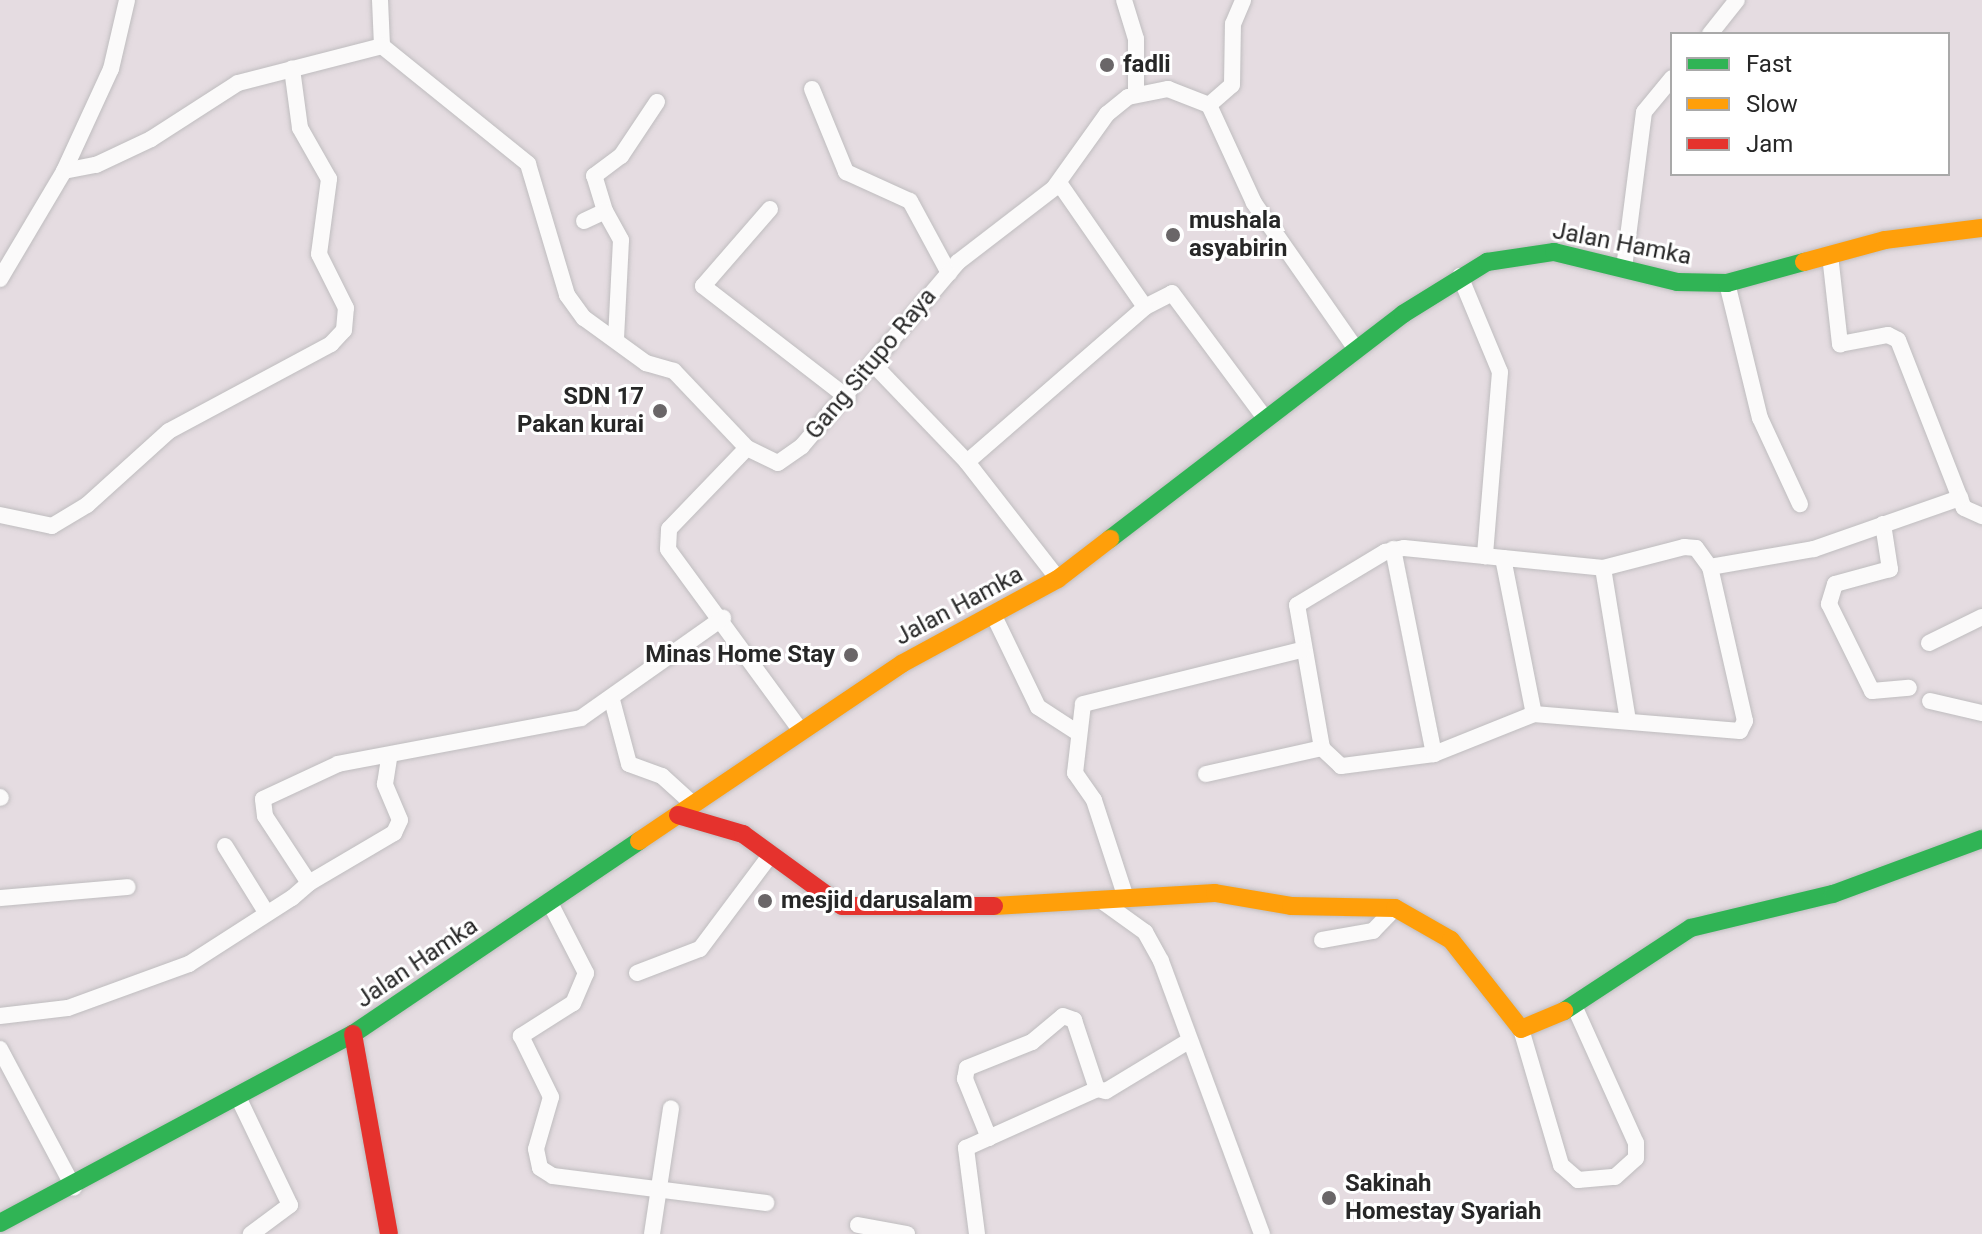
<!DOCTYPE html>
<style>
body{margin:0}
#map{position:relative;width:1982px;height:1234px;overflow:hidden;background:#e5dce1;font-family:Roboto,sans-serif}
div>[style]{position:absolute}
.roads{filter:drop-shadow(0 0 2px #bfbdbf) drop-shadow(0 0 2px #bfbdbf)}
.street>*{height:16px;margin:-8px;padding:0 8px;transform-origin:8px;border-radius:8px;background:#fbfafa}
.fast>*{height:18px;margin:-9px;padding:0 9px;transform-origin:9px;border-radius:9px;background:#30b455}
.slow>*{height:18px;margin:-9px;padding:0 9px;transform-origin:9px;border-radius:9px;background:#ff9f0a}
.jam>*{height:18px;margin:-9px;padding:0 9px;transform-origin:9px;border-radius:9px;background:#e5322d}
.dots>*{width:22px;height:22px;translate:-50% -50%;box-sizing:border-box;border:4px solid #fff;border-radius:50%}
span{translate:-50% -50%;white-space:nowrap;text-align:center;line-height:1.15;-webkit-text-stroke:6px #fff;paint-order:stroke}
.poi-label{font-size:24px;color:#272727;font-weight:700}
.left{translate:0 -50%;text-align:left}
.right{translate:-100% -50%;text-align:right}
.street-label{font-size:24px;color:#272727}
.legend{position:absolute;left:1670px;top:32px;width:280px;height:144px;box-sizing:border-box;background:#fff;border:2px solid #a9a9a9;margin:0;padding:10px 14px;list-style:none;font-size:24px;color:#272727}
.legend li{display:flex;align-items:center;gap:16px;height:40px}
.legend b{width:40px;border:2px solid #a9a9a9}
</style>
<div id="map">
<div class="roads">
<div class="street">
<div style="left:380px;top:0;width:46px;rotate:87.5deg"></div>
<div style="left:382px;top:46px;width:188px;rotate:38.9deg"></div>
<div style="left:528px;top:164px;width:137px;rotate:73.4deg"></div>
<div style="left:567px;top:295px;width:29px;rotate:54deg"></div>
<div style="left:584px;top:318px;width:77px;rotate:36deg"></div>
<div style="left:646px;top:363px;width:29px;rotate:16deg"></div>
<div style="left:674px;top:371px;width:106px;rotate:46.5deg"></div>
<div style="left:1124px;top:0;width:41px;rotate:72.9deg"></div>
<div style="left:1136px;top:39px;width:53px;rotate:90deg"></div>
<div style="left:1710px;top:34px;width:43px;rotate:-51.5deg"></div>
<div style="left:812px;top:89px;width:90px;rotate:67.7deg"></div>
<div style="left:846px;top:172px;width:70px;rotate:24.4deg"></div>
<div style="left:910px;top:201px;width:82px;rotate:61.6deg"></div>
<div style="left:1209px;top:105px;width:30px;rotate:-41deg"></div>
<div style="left:1232px;top:85px;width:61px;rotate:-89.1deg"></div>
<div style="left:1233px;top:24px;width:26px;rotate:-67deg"></div>
<div style="left:64px;top:171px;width:33px;rotate:-11deg"></div>
<div style="left:96px;top:165px;width:61px;rotate:-25.3deg"></div>
<div style="left:151px;top:139px;width:103px;rotate:-32.8deg"></div>
<div style="left:238px;top:83px;width:149px;rotate:-14.4deg"></div>
<div style="left:770px;top:209px;width:102px;rotate:131deg"></div>
<div style="left:703px;top:286px;width:183px;rotate:37.7deg"></div>
<div style="left:605px;top:211px;width:37px;rotate:-107deg"></div>
<div style="left:594px;top:176px;width:34px;rotate:-37deg"></div>
<div style="left:621px;top:156px;width:65px;rotate:-56.3deg"></div>
<div style="left:584px;top:221px;width:23px;rotate:-25deg"></div>
<div style="left:605px;top:211px;width:33px;rotate:61deg"></div>
<div style="left:621px;top:240px;width:100px;rotate:92.9deg"></div>
<div style="left:1830px;top:255px;width:90px;rotate:83.6deg"></div>
<div style="left:1840px;top:344px;width:49px;rotate:-10.6deg"></div>
<div style="left:1888px;top:335px;width:11px;rotate:27deg"></div>
<div style="left:1898px;top:340px;width:180px;rotate:68.6deg"></div>
<div style="left:1964px;top:508px;width:20px;rotate:24deg"></div>
<div style="left:1624px;top:268px;width:157px;rotate:-82.7deg"></div>
<div style="left:1644px;top:112px;width:44px;rotate:-50.5deg"></div>
<div style="left:1460px;top:276px;width:104px;rotate:67.4deg"></div>
<div style="left:1500px;top:372px;width:185px;rotate:94.7deg"></div>
<div style="left:0;top:279px;width:126px;rotate:-59.3deg"></div>
<div style="left:64px;top:171px;width:112px;rotate:-65.3deg"></div>
<div style="left:111px;top:69px;width:71px;rotate:-76.9deg"></div>
<div style="left:1727px;top:283px;width:139px;rotate:76.3deg"></div>
<div style="left:1760px;top:418px;width:95px;rotate:65.1deg"></div>
<div style="left:1145px;top:307px;width:30px;rotate:-27deg"></div>
<div style="left:1172px;top:293px;width:156px;rotate:53.4deg"></div>
<div style="left:876px;top:367px;width:132px;rotate:46.2deg"></div>
<div style="left:967px;top:462px;width:148px;rotate:52.1deg"></div>
<div style="left:967px;top:462px;width:236px;rotate:-41deg"></div>
<div style="left:1145px;top:307px;width:151px;rotate:-124.7deg"></div>
<div style="left:0;top:515px;width:53px;rotate:11.9deg"></div>
<div style="left:52px;top:526px;width:41px;rotate:-31deg"></div>
<div style="left:87px;top:505px;width:110px;rotate:-42.1deg"></div>
<div style="left:169px;top:431px;width:184px;rotate:-28.2deg"></div>
<div style="left:331px;top:344px;width:19px;rotate:-47deg"></div>
<div style="left:344px;top:330px;width:22px;rotate:-85deg"></div>
<div style="left:346px;top:308px;width:60px;rotate:-116.6deg"></div>
<div style="left:319px;top:254px;width:76px;rotate:-82.4deg"></div>
<div style="left:329px;top:179px;width:59px;rotate:-119.6deg"></div>
<div style="left:300px;top:128px;width:60px;rotate:-97.7deg"></div>
<div style="left:1883px;top:524px;width:46px;rotate:81.2deg"></div>
<div style="left:1890px;top:569px;width:57px;rotate:164.7deg"></div>
<div style="left:1835px;top:584px;width:21px;rotate:107deg"></div>
<div style="left:1829px;top:604px;width:97px;rotate:63.7deg"></div>
<div style="left:1872px;top:691px;width:37px;rotate:-5deg"></div>
<div style="left:1684px;top:547px;width:12px;rotate:5deg"></div>
<div style="left:1696px;top:548px;width:24px;rotate:54deg"></div>
<div style="left:1710px;top:567px;width:158px;rotate:77.2deg"></div>
<div style="left:1745px;top:721px;width:11px;rotate:117deg"></div>
<div style="left:1740px;top:731px;width:207px;rotate:-175.3deg"></div>
<div style="left:1534px;top:714px;width:108px;rotate:158.2deg"></div>
<div style="left:1434px;top:754px;width:94px;rotate:172.6deg"></div>
<div style="left:1341px;top:766px;width:26px;rotate:-137deg"></div>
<div style="left:1322px;top:748px;width:145px;rotate:-99.9deg"></div>
<div style="left:1297px;top:605px;width:103px;rotate:-31.1deg"></div>
<div style="left:1385px;top:552px;width:19px;rotate:-12deg"></div>
<div style="left:1404px;top:548px;width:200px;rotate:5.7deg"></div>
<div style="left:1603px;top:568px;width:84px;rotate:-14.5deg"></div>
<div style="left:1393px;top:549px;width:209px;rotate:78.7deg"></div>
<div style="left:1503px;top:558px;width:159px;rotate:78.8deg"></div>
<div style="left:1710px;top:567px;width:106px;rotate:-9.8deg"></div>
<div style="left:1814px;top:549px;width:155px;rotate:-19.3deg"></div>
<div style="left:1603px;top:568px;width:155px;rotate:80.7deg"></div>
<div style="left:994px;top:616px;width:101px;rotate:64.2deg"></div>
<div style="left:1038px;top:707px;width:48px;rotate:33deg"></div>
<div style="left:1929px;top:643px;width:59px;rotate:-26.1deg"></div>
<div style="left:612px;top:700px;width:66px;rotate:75.1deg"></div>
<div style="left:629px;top:764px;width:35px;rotate:20deg"></div>
<div style="left:662px;top:776px;width:43px;rotate:42.2deg"></div>
<div style="left:1930px;top:701px;width:53px;rotate:13deg"></div>
<div style="left:801px;top:731px;width:225px;rotate:-126.2deg"></div>
<div style="left:668px;top:549px;width:20px;rotate:-87deg"></div>
<div style="left:669px;top:529px;width:112px;rotate:-46.1deg"></div>
<div style="left:747px;top:448px;width:34px;rotate:26deg"></div>
<div style="left:778px;top:463px;width:29px;rotate:-35deg"></div>
<div style="left:802px;top:446px;width:241px;rotate:-49.7deg"></div>
<div style="left:958px;top:262px;width:121px;rotate:-37.6deg"></div>
<div style="left:1054px;top:188px;width:91px;rotate:-54.4deg"></div>
<div style="left:1107px;top:114px;width:27px;rotate:-39deg"></div>
<div style="left:1128px;top:97px;width:41px;rotate:-11.3deg"></div>
<div style="left:1168px;top:89px;width:44px;rotate:21.3deg"></div>
<div style="left:1209px;top:105px;width:108px;rotate:65.3deg"></div>
<div style="left:1254px;top:203px;width:178px;rotate:55.1deg"></div>
<div style="left:1206px;top:774px;width:119px;rotate:-12.6deg"></div>
<div style="left:0;top:797px;width:1px;rotate:45deg"></div>
<div style="left:225px;top:846px;width:78px;rotate:58.2deg"></div>
<div style="left:309px;top:883px;width:99px;rotate:-30.5deg"></div>
<div style="left:394px;top:833px;width:14px;rotate:-65deg"></div>
<div style="left:400px;top:820px;width:39px;rotate:-113deg"></div>
<div style="left:385px;top:784px;width:26px;rotate:-81deg"></div>
<div style="left:1125px;top:895px;width:100px;rotate:-108.1deg"></div>
<div style="left:1094px;top:800px;width:33px;rotate:-125deg"></div>
<div style="left:1075px;top:773px;width:69px;rotate:-83.4deg"></div>
<div style="left:1083px;top:704px;width:226px;rotate:-13.9deg"></div>
<div style="left:0;top:898px;width:128px;rotate:-4.9deg"></div>
<div style="left:1099px;top:899px;width:57px;rotate:35.7deg"></div>
<div style="left:1145px;top:932px;width:33px;rotate:61deg"></div>
<div style="left:1161px;top:961px;width:291px;rotate:69.7deg"></div>
<div style="left:550px;top:903px;width:79px;rotate:62.8deg"></div>
<div style="left:586px;top:973px;width:33px;rotate:113deg"></div>
<div style="left:573px;top:1003px;width:62px;rotate:147.6deg"></div>
<div style="left:521px;top:1036px;width:68px;rotate:63.8deg"></div>
<div style="left:551px;top:1097px;width:54px;rotate:106.1deg"></div>
<div style="left:536px;top:1149px;width:19px;rotate:78deg"></div>
<div style="left:540px;top:1168px;width:15px;rotate:32deg"></div>
<div style="left:553px;top:1176px;width:215px;rotate:7.2deg"></div>
<div style="left:1322px;top:940px;width:52px;rotate:-10deg"></div>
<div style="left:1373px;top:931px;width:32px;rotate:-46deg"></div>
<div style="left:637px;top:973px;width:67px;rotate:-20.9deg"></div>
<div style="left:700px;top:949px;width:119px;rotate:-53.2deg"></div>
<div style="left:0;top:1016px;width:68px;rotate:-6.7deg"></div>
<div style="left:68px;top:1008px;width:129px;rotate:-20deg"></div>
<div style="left:189px;top:964px;width:122px;rotate:-32.7deg"></div>
<div style="left:292px;top:898px;width:23px;rotate:-41deg"></div>
<div style="left:309px;top:883px;width:80px;rotate:-123.3deg"></div>
<div style="left:265px;top:816px;width:17px;rotate:-97deg"></div>
<div style="left:263px;top:799px;width:83px;rotate:-25deg"></div>
<div style="left:338px;top:764px;width:247px;rotate:-10.7deg"></div>
<div style="left:581px;top:718px;width:174px;rotate:-35.2deg"></div>
<div style="left:1521px;top:1029px;width:142px;rotate:73.6deg"></div>
<div style="left:1561px;top:1165px;width:23px;rotate:41deg"></div>
<div style="left:1578px;top:1180px;width:37px;rotate:-5deg"></div>
<div style="left:1615px;top:1177px;width:28px;rotate:-42deg"></div>
<div style="left:1636px;top:1158px;width:15px;rotate:-90deg"></div>
<div style="left:1636px;top:1143px;width:150px;rotate:-114.3deg"></div>
<div style="left:0;top:1049px;width:157px;rotate:62deg"></div>
<div style="left:238px;top:1097px;width:120px;rotate:64.3deg"></div>
<div style="left:290px;top:1205px;width:49px;rotate:143.4deg"></div>
<div style="left:989px;top:1138px;width:64px;rotate:-112.1deg"></div>
<div style="left:965px;top:1079px;width:11px;rotate:-80deg"></div>
<div style="left:967px;top:1068px;width:70px;rotate:-21.8deg"></div>
<div style="left:1032px;top:1042px;width:40px;rotate:-40deg"></div>
<div style="left:1063px;top:1016px;width:12px;rotate:20deg"></div>
<div style="left:1074px;top:1020px;width:73px;rotate:71.6deg"></div>
<div style="left:858px;top:1225px;width:50px;rotate:10.4deg"></div>
<div style="left:652px;top:1234px;width:127px;rotate:-81.4deg"></div>
<div style="left:977px;top:1234px;width:87px;rotate:-97.3deg"></div>
<div style="left:966px;top:1148px;width:144px;rotate:-24.2deg"></div>
<div style="left:1097px;top:1089px;width:9px;rotate:13deg"></div>
<div style="left:1106px;top:1091px;width:95px;rotate:-31.2deg"></div>
</div>
<div class="fast">
<div style="left:1110px;top:539px;width:369px;rotate:-37.5deg"></div>
<div style="left:1403px;top:314px;width:99px;rotate:-31.8deg"></div>
<div style="left:1487px;top:262px;width:68px;rotate:-8.5deg"></div>
<div style="left:1554px;top:252px;width:127px;rotate:13.7deg"></div>
<div style="left:1677px;top:282px;width:50px;rotate:1.1deg"></div>
<div style="left:1727px;top:283px;width:80px;rotate:-15.3deg"></div>
<div style="left:1564px;top:1011px;width:152px;rotate:-33.2deg"></div>
<div style="left:1691px;top:928px;width:146px;rotate:-13.5deg"></div>
<div style="left:1833px;top:894px;width:159px;rotate:-20.3deg"></div>
<div style="left:0;top:1223px;width:400px;rotate:-28.2deg"></div>
<div style="left:353px;top:1034px;width:345px;rotate:-34deg"></div>
</div>
<div class="slow">
<div style="left:1804px;top:262px;width:84px;rotate:-15.2deg"></div>
<div style="left:1885px;top:240px;width:98px;rotate:-7.1deg"></div>
<div style="left:639px;top:841px;width:318px;rotate:-34deg"></div>
<div style="left:903px;top:663px;width:176px;rotate:-28.5deg"></div>
<div style="left:1058px;top:579px;width:66px;rotate:-37.6deg"></div>
<div style="left:994px;top:906px;width:221px;rotate:-3.4deg"></div>
<div style="left:1215px;top:893px;width:77px;rotate:9.7deg"></div>
<div style="left:1291px;top:906px;width:104px;rotate:1.1deg"></div>
<div style="left:1395px;top:908px;width:64px;rotate:29.7deg"></div>
<div style="left:1451px;top:940px;width:113px;rotate:51.8deg"></div>
<div style="left:1521px;top:1029px;width:47px;rotate:-22.7deg"></div>
</div>
<div class="jam">
<div style="left:678px;top:815px;width:68px;rotate:16.3deg"></div>
<div style="left:743px;top:834px;width:122px;rotate:36deg"></div>
<div style="left:842px;top:906px;width:152px"></div>
<div style="left:353px;top:1034px;width:203px;rotate:79.8deg"></div>
</div>
</div>
<div class="dots">
<div style="left:1107px;top:65px;background:#6a6668"></div>
<div style="left:1173px;top:235px;background:#6a6668"></div>
<div style="left:660px;top:411px;background:#6a6668"></div>
<div style="left:851px;top:655px;background:#6a6668"></div>
<div style="left:765px;top:901px;background:#6a6668"></div>
<div style="left:1329px;top:1198px;background:#6a6668"></div>
</div>
<div class="poi-label">
<span class="left" style="left:1123px;top:65px">fadli</span>
<span class="left" style="left:1189px;top:235px">mushala<br>asyabirin</span>
<span class="right" style="left:644px;top:411px">SDN 17<br>Pakan kurai</span>
<span class="right" style="left:835px;top:655px">Minas Home Stay</span>
<span class="left" style="left:781px;top:901px">mesjid darusalam</span>
<span class="left" style="left:1345px;top:1198px">Sakinah<br>Homestay Syariah</span>
</div>
<div class="street-label">
<span style="left:1622px;top:244px;rotate:11deg">Jalan Hamka</span>
<span style="left:871px;top:364px;rotate:-50deg">Gang Situpo Raya</span>
<span style="left:959px;top:606px;rotate:-28deg">Jalan Hamka</span>
<span style="left:417px;top:963px;rotate:-34deg">Jalan Hamka</span>
</div>
<ul class="legend">
<li><b style="height:10px;background:#30b455"></b>Fast</li>
<li><b style="height:10px;background:#ff9f0a"></b>Slow</li>
<li><b style="height:10px;background:#e5322d"></b>Jam</li>
</ul>
</div>
